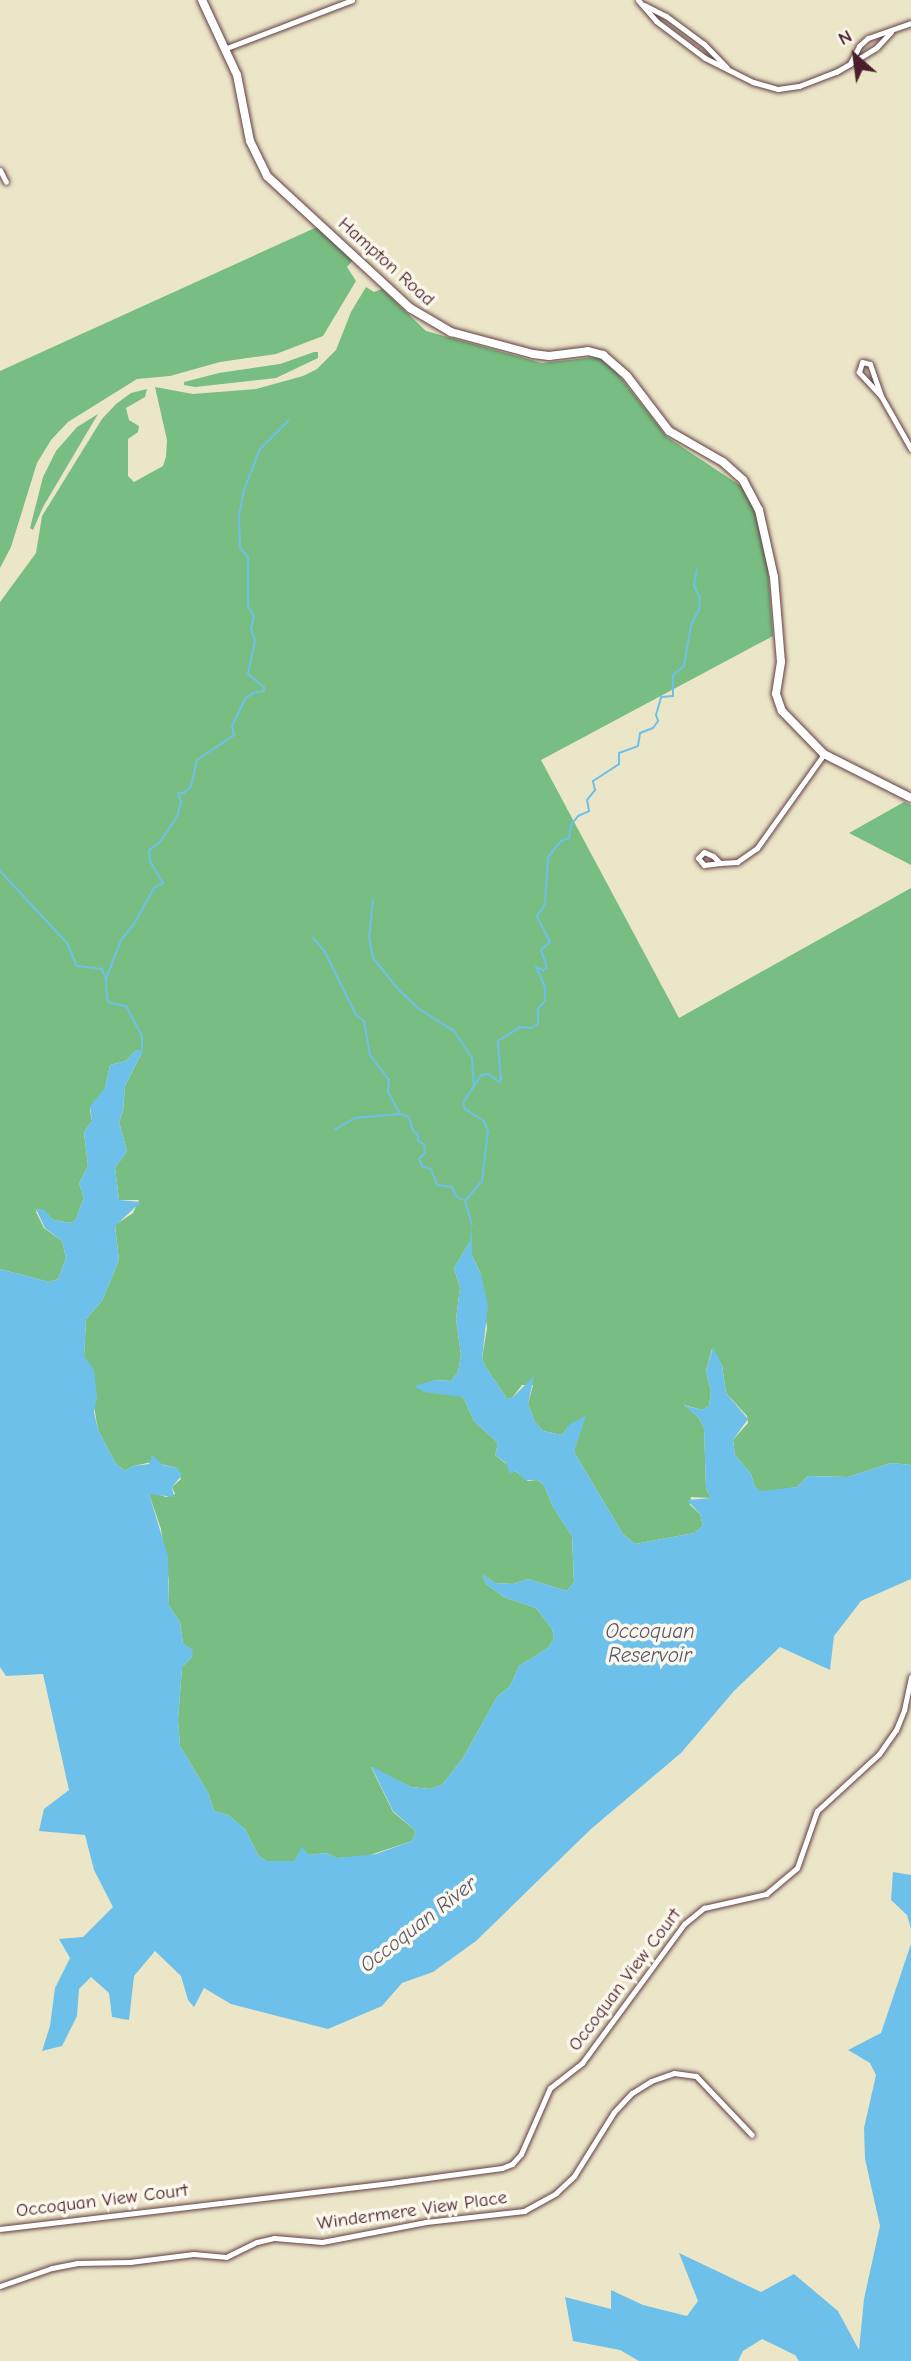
<!DOCTYPE html>
<style>
body{margin:0}
#map{position:relative;width:911px;height:2361px;overflow:hidden;background:#ece6c8;font-family:"Comic Neue",sans-serif}
div>[style]{position:absolute}
.forest>*{inset:0;background:#78be82}
.water>*{inset:0;background:#6dc0e9}
.stream>*{height:2px;margin:-1px;padding:0 1px;transform-origin:1px;border-radius:1px;background:#6dc0e9}
.roads{filter:drop-shadow(0 0 2px #623d43) drop-shadow(0 0 2px #623d43)}
.street>*{height:5px;margin:-2.5px;padding:0 2.5px;transform-origin:2.5px;border-radius:2.5px;background:#fff}
.secondary>*{height:8px;margin:-4px;padding:0 4px;transform-origin:4px;border-radius:4px;background:#fff}
span{translate:-50% -50%;white-space:nowrap;text-align:center;line-height:1.15;-webkit-text-stroke:7px #fbf7ec;paint-order:stroke}
.street-label{font-size:19px;color:#4a1f2b}
.water-label{font-size:21px;color:#56576e;font-style:italic}
.north{position:absolute;left:820px;top:21px;width:70px;height:70px;-webkit-text-stroke:5px #fbf7ec;paint-order:stroke;rotate:332deg;font-size:19px;font-weight:700;line-height:28px;text-align:center;color:#4a1f2b}
.north::after{content:'';display:block;margin:auto;width:24px;height:32px;background:#4a1f2b;clip-path:polygon(50% 0,100% 100%,50% 72%,0 100%)}
</style>
<div id="map">
<div class="forest">
<div style="clip-path:polygon(317px 227px,353px 260px,347px 267px,356px 281px,323px 336px,276px 354px,220px 362px,170px 376px,137px 379px,68px 422px,51px 440px,37px 463px,11px 547px,0 568px,0 371px)"></div>
<div style="clip-path:polygon(366px 287px,374px 292px,382px 289px,426px 331px,542px 363px,604px 356px,667px 437px,744px 488px,751px 501px,759px 521px,767px 558px,773px 636px,541px 760px,679px 1018px,911px 888px,911px 1465px,891px 1463px,848px 1477px,808px 1476px,797px 1487px,762px 1492px,755px 1487px,751px 1474px,735px 1455px,733px 1440px,748px 1423px,747px 1416px,726px 1393px,722px 1365px,712px 1349px,706px 1371px,711px 1391px,709px 1406px,702px 1410px,684px 1405px,699px 1418px,704px 1428px,706px 1488px,711px 1498px,691px 1497px,690px 1505px,700px 1514px,703px 1526px,694px 1533px,635px 1544px,623px 1534px,574px 1452px,582px 1425px,568px 1427px,562px 1435px,543px 1431px,535px 1422px,528px 1404px,533px 1385px,522px 1385px,512px 1398px,507px 1399px,485px 1366px,482px 1358px,487px 1328px,481px 1274px,472px 1256px,472px 1238px,454px 1268px,460px 1288px,456px 1319px,461px 1355px,458px 1372px,451px 1381px,435px 1380px,423px 1385px,463px 1397px,474px 1421px,498px 1443px,495px 1455px,528px 1481px,537px 1480px,544px 1485px,553px 1507px,572px 1536px,574px 1582px,567px 1591px,528px 1579px,513px 1584px,495px 1583px,483px 1575px,486px 1584px,504px 1597px,536px 1608px,552px 1629px,554px 1638px,548px 1648px,519px 1666px,510px 1686px,497px 1697px,463px 1758px,442px 1785px,430px 1789px,411px 1787px,371px 1767px,393px 1812px,416px 1831px,412px 1841px,367px 1856px,337px 1858px,326px 1853px,309px 1855px,305px 1852px,294px 1861px,266px 1861px,258px 1855px,245px 1829px,228px 1815px,214px 1811px,208px 1793px,180px 1746px,178px 1720px,182px 1667px,192px 1657px,183px 1643px,180px 1622px,169px 1606px,169px 1581px,161px 1529px,149px 1494px,151px 1492px,166px 1497px,175px 1494px,172px 1487px,181px 1479px,177px 1468px,152px 1462px,133px 1466px,125px 1471px,116px 1464px,98px 1430px,94px 1406px,97px 1397px,84px 1356px,86px 1319px,102px 1301px,119px 1260px,115px 1225px,133px 1213px,139px 1200px,119px 1200px,115px 1168px,127px 1151px,119px 1122px,123px 1111px,125px 1086px,142px 1052px,136px 1050px,126px 1061px,110px 1065px,105px 1088px,90px 1110px,92px 1121px,84px 1132px,88px 1166px,79px 1183px,84px 1197px,76px 1219px,71px 1223px,53px 1220px,45px 1211px,37px 1209px,36px 1212px,44px 1228px,62px 1241px,66px 1258px,58px 1279px,49px 1282px,0 1269px,0 602px,36px 553px,42px 516px,102px 419px,116px 404px,131px 393px,147px 389px,145px 397px,126px 408px,129px 420px,139px 426px,138px 432px,128px 439px,128px 476px,134px 482px,163px 466px,166px 457px,167px 440px,155px 387px,193px 394px,256px 389px,303px 376px,317px 369px,336px 350px,351px 312px)"></div>
<div style="clip-path:polygon(314px 352px,318px 352px,318px 358px,276px 378px,195px 387px,184px 385px,184px 382px,219px 373px,280px 364px)"></div>
<div style="clip-path:polygon(98px 414px,43px 507px,33px 530px,30px 528px,43px 477px,56px 451px,77px 427px)"></div>
<div style="clip-path:polygon(904px 802px,911px 805px,911px 865px,849px 833px)"></div>
</div>
<div class="water">
<div style="clip-path:polygon(136px 1050px,142px 1052px,125px 1086px,123px 1111px,119px 1122px,127px 1151px,115px 1168px,119px 1200px,141px 1202px,115px 1226px,119px 1260px,102px 1301px,86px 1319px,84px 1356px,94px 1370px,97px 1397px,94px 1412px,98px 1430px,116px 1464px,125px 1471px,133px 1466px,149px 1464px,152px 1455px,163px 1465px,177px 1468px,182px 1475px,172px 1487px,174px 1497px,149px 1494px,168px 1556px,169px 1606px,180px 1622px,183px 1643px,193px 1650px,192px 1657px,182px 1667px,178px 1720px,180px 1746px,208px 1793px,214px 1811px,228px 1815px,245px 1829px,258px 1855px,266px 1861px,294px 1861px,302px 1847px,309px 1855px,326px 1853px,337px 1858px,376px 1854px,412px 1841px,416px 1831px,393px 1811px,371px 1766px,411px 1787px,430px 1789px,442px 1785px,463px 1758px,497px 1697px,510px 1686px,519px 1666px,548px 1648px,554px 1638px,552px 1629px,536px 1608px,504px 1597px,486px 1584px,482px 1574px,495px 1583px,513px 1584px,528px 1579px,567px 1591px,574px 1582px,572px 1536px,553px 1507px,544px 1485px,537px 1480px,525px 1480px,516px 1471px,510px 1474px,506px 1463px,495px 1455px,498px 1443px,474px 1421px,463px 1397px,424px 1392px,414px 1386px,435px 1380px,451px 1381px,458px 1372px,461px 1355px,456px 1319px,460px 1288px,454px 1268px,470px 1241px,472px 1225px,472px 1256px,481px 1274px,488px 1306px,482px 1358px,485px 1366px,507px 1399px,512px 1398px,534px 1376px,528px 1404px,535px 1422px,543px 1431px,562px 1435px,570px 1424px,586px 1416px,574px 1452px,623px 1534px,635px 1544px,694px 1533px,703px 1526px,700px 1514px,687px 1500px,711px 1498px,706px 1488px,704px 1428px,699px 1418px,683px 1405px,702px 1410px,709px 1406px,711px 1391px,706px 1371px,713px 1347px,722px 1365px,726px 1393px,748px 1419px,733px 1440px,735px 1455px,751px 1474px,755px 1487px,762px 1491px,797px 1487px,808px 1476px,848px 1477px,891px 1463px,911px 1465px,911px 1579px,861px 1601px,834px 1636px,830px 1670px,780px 1647px,734px 1691px,681px 1753px,591px 1829px,476px 1941px,433px 1972px,402px 1983px,382px 2006px,328px 2029px,231px 2004px,204px 1988px,194px 2007px,188px 2000px,181px 1976px,155px 1951px,134px 1976px,129px 2020px,112px 2017px,109px 1993px,91px 1977px,79px 1989px,77px 2016px,62px 2046px,42px 2051px,50px 2026px,55px 1988px,70px 1958px,59px 1939px,83px 1937px,113px 1907px,94px 1870px,85px 1835px,39px 1831px,44px 1809px,69px 1790px,43px 1674px,6px 1676px,0 1667px,0 1269px,49px 1282px,58px 1279px,66px 1258px,62px 1241px,45px 1228px,36px 1209px,45px 1210px,53px 1220px,71px 1223px,76px 1219px,84px 1197px,79px 1183px,88px 1166px,84px 1132px,92px 1121px,90px 1106px,105px 1088px,110px 1065px,126px 1061px)"></div>
<div style="clip-path:polygon(893px 1872px,911px 1875px,911px 1929px,907px 1915px,891px 1900px)"></div>
<div style="clip-path:polygon(911px 1944px,911px 2361px,799px 2361px,795px 2355px,762px 2339px,743px 2351px,738px 2361px,639px 2361px,620px 2350px,573px 2341px,565px 2297px,611px 2309px,611px 2290px,643px 2305px,687px 2316px,698px 2301px,679px 2253px,761px 2292px,794px 2274px,838px 2311px,859px 2350px,864px 2299px,880px 2226px,865px 2159px,864px 2128px,876px 2075px,870px 2063px,848px 2050px,881px 2033px)"></div>
</div>
<div class="stream">
<div style="left:0;top:871px;width:98px;rotate:47.1deg"></div>
<div style="left:67px;top:943px;width:25px;rotate:67deg"></div>
<div style="left:77px;top:966px;width:25px;rotate:7deg"></div>
<div style="left:102px;top:969px;width:11px;rotate:68deg"></div>
<div style="left:106px;top:979px;width:20px;rotate:87deg"></div>
<div style="left:107px;top:999px;width:5px;rotate:53deg"></div>
<div style="left:110px;top:1003px;width:16px;rotate:11deg"></div>
<div style="left:126px;top:1006px;width:34px;rotate:62deg"></div>
<div style="left:142px;top:1036px;width:16px;rotate:90deg"></div>
<div style="left:373px;top:900px;width:37px;rotate:96deg"></div>
<div style="left:369px;top:937px;width:21px;rotate:79deg"></div>
<div style="left:373px;top:958px;width:38px;rotate:51deg"></div>
<div style="left:397px;top:988px;width:30px;rotate:44deg"></div>
<div style="left:419px;top:1009px;width:41px;rotate:32.2deg"></div>
<div style="left:454px;top:1031px;width:32px;rotate:56deg"></div>
<div style="left:472px;top:1058px;width:27px;rotate:86deg"></div>
<div style="left:313px;top:938px;width:18px;rotate:49deg"></div>
<div style="left:325px;top:952px;width:70px;rotate:63.8deg"></div>
<div style="left:356px;top:1015px;width:10px;rotate:37deg"></div>
<div style="left:364px;top:1021px;width:35px;rotate:80deg"></div>
<div style="left:370px;top:1055px;width:31px;rotate:53deg"></div>
<div style="left:389px;top:1080px;width:12px;rotate:95deg"></div>
<div style="left:388px;top:1092px;width:25px;rotate:61deg"></div>
<div style="left:106px;top:979px;width:42px;rotate:-69deg"></div>
<div style="left:121px;top:940px;width:21px;rotate:-51deg"></div>
<div style="left:134px;top:924px;width:41px;rotate:-60.9deg"></div>
<div style="left:154px;top:888px;width:10px;rotate:-29deg"></div>
<div style="left:163px;top:883px;width:26px;rotate:-121deg"></div>
<div style="left:150px;top:861px;width:11px;rotate:-95deg"></div>
<div style="left:149px;top:850px;width:14px;rotate:-36deg"></div>
<div style="left:160px;top:842px;width:30px;rotate:-56deg"></div>
<div style="left:177px;top:817px;width:16px;rotate:-75deg"></div>
<div style="left:181px;top:802px;width:9px;rotate:-108deg"></div>
<div style="left:178px;top:793px;width:6px"></div>
<div style="left:184px;top:793px;width:10px;rotate:-45deg"></div>
<div style="left:191px;top:786px;width:27px;rotate:-77deg"></div>
<div style="left:197px;top:760px;width:45px;rotate:-34deg"></div>
<div style="left:234px;top:735px;width:9px;rotate:-103deg"></div>
<div style="left:232px;top:726px;width:30px;rotate:-64deg"></div>
<div style="left:245px;top:699px;width:10px;rotate:-37deg"></div>
<div style="left:253px;top:693px;width:11px;rotate:-10deg"></div>
<div style="left:264px;top:691px;width:4px;rotate:-90deg"></div>
<div style="left:264px;top:687px;width:21px;rotate:-141deg"></div>
<div style="left:248px;top:674px;width:35px;rotate:-78deg"></div>
<div style="left:255px;top:640px;width:12px;rotate:-110deg"></div>
<div style="left:251px;top:629px;width:13px;rotate:-77deg"></div>
<div style="left:254px;top:616px;width:12px;rotate:-121deg"></div>
<div style="left:248px;top:606px;width:49px;rotate:-90deg"></div>
<div style="left:248px;top:557px;width:12px;rotate:-132deg"></div>
<div style="left:240px;top:548px;width:33px;rotate:-92deg"></div>
<div style="left:239px;top:515px;width:25px;rotate:-79deg"></div>
<div style="left:244px;top:490px;width:44px;rotate:-68.7deg"></div>
<div style="left:260px;top:449px;width:40px;rotate:-45deg"></div>
<div style="left:334px;top:1130px;width:24px;rotate:-30deg"></div>
<div style="left:355px;top:1118px;width:45px;rotate:-5.1deg"></div>
<div style="left:400px;top:1114px;width:9px;rotate:18deg"></div>
<div style="left:409px;top:1117px;width:15px;rotate:74deg"></div>
<div style="left:413px;top:1131px;width:6px;rotate:39deg"></div>
<div style="left:418px;top:1135px;width:6px;rotate:90deg"></div>
<div style="left:418px;top:1141px;width:7px;rotate:27deg"></div>
<div style="left:424px;top:1144px;width:9px;rotate:84deg"></div>
<div style="left:425px;top:1153px;width:8px;rotate:135deg"></div>
<div style="left:419px;top:1159px;width:8px;rotate:67deg"></div>
<div style="left:422px;top:1166px;width:9px;rotate:18deg"></div>
<div style="left:431px;top:1169px;width:17px;rotate:69deg"></div>
<div style="left:437px;top:1185px;width:15px;rotate:8deg"></div>
<div style="left:452px;top:1187px;width:10px;rotate:66deg"></div>
<div style="left:456px;top:1196px;width:8px;rotate:30deg"></div>
<div style="left:472px;top:1225px;width:25px;rotate:-106deg"></div>
<div style="left:465px;top:1201px;width:26px;rotate:-50deg"></div>
<div style="left:482px;top:1181px;width:50px;rotate:-83.2deg"></div>
<div style="left:488px;top:1131px;width:11px;rotate:-112deg"></div>
<div style="left:484px;top:1121px;width:22px;rotate:-148deg"></div>
<div style="left:465px;top:1109px;width:6px;rotate:-108deg"></div>
<div style="left:463px;top:1103px;width:33px;rotate:-57deg"></div>
<div style="left:481px;top:1075px;width:8px;rotate:-7deg"></div>
<div style="left:489px;top:1074px;width:13px;rotate:39deg"></div>
<div style="left:499px;top:1082px;width:4px;rotate:-56deg"></div>
<div style="left:501px;top:1079px;width:38px;rotate:-95deg"></div>
<div style="left:498px;top:1041px;width:26px;rotate:-32deg"></div>
<div style="left:520px;top:1027px;width:11px;rotate:5deg"></div>
<div style="left:531px;top:1028px;width:8px;rotate:-30deg"></div>
<div style="left:538px;top:1024px;width:15px;rotate:-90deg"></div>
<div style="left:538px;top:1009px;width:11px;rotate:-49deg"></div>
<div style="left:545px;top:1001px;width:14px;rotate:-90deg"></div>
<div style="left:545px;top:987px;width:22px;rotate:-114deg"></div>
<div style="left:536px;top:967px;width:8px;rotate:23deg"></div>
<div style="left:543px;top:970px;width:4px;rotate:-27deg"></div>
<div style="left:547px;top:968px;width:19px;rotate:-108deg"></div>
<div style="left:541px;top:950px;width:12px;rotate:-42deg"></div>
<div style="left:550px;top:942px;width:29px;rotate:-117deg"></div>
<div style="left:537px;top:916px;width:14px;rotate:-56deg"></div>
<div style="left:545px;top:904px;width:47px;rotate:-86.3deg"></div>
<div style="left:548px;top:857px;width:21px;rotate:-51deg"></div>
<div style="left:561px;top:841px;width:9px;rotate:-21deg"></div>
<div style="left:569px;top:838px;width:13px;rotate:-81deg"></div>
<div style="left:571px;top:825px;width:11px;rotate:-52deg"></div>
<div style="left:578px;top:816px;width:12px;rotate:-24deg"></div>
<div style="left:589px;top:811px;width:11px;rotate:-100deg"></div>
<div style="left:587px;top:800px;width:13px;rotate:-51deg"></div>
<div style="left:595px;top:790px;width:9px;rotate:-103deg"></div>
<div style="left:593px;top:781px;width:31px;rotate:-33deg"></div>
<div style="left:619px;top:764px;width:11px;rotate:-90deg"></div>
<div style="left:619px;top:753px;width:20px;rotate:-20deg"></div>
<div style="left:638px;top:746px;width:13px;rotate:-81deg"></div>
<div style="left:640px;top:733px;width:14px;rotate:-21deg"></div>
<div style="left:653px;top:728px;width:9px;rotate:-54deg"></div>
<div style="left:658px;top:721px;width:6px;rotate:-108deg"></div>
<div style="left:656px;top:715px;width:19px;rotate:-74deg"></div>
<div style="left:661px;top:697px;width:12px;rotate:-5deg"></div>
<div style="left:673px;top:696px;width:21px;rotate:-90deg"></div>
<div style="left:673px;top:675px;width:14px;rotate:-39deg"></div>
<div style="left:684px;top:666px;width:42px;rotate:-80.3deg"></div>
<div style="left:691px;top:625px;width:18px;rotate:-63deg"></div>
<div style="left:699px;top:609px;width:11px;rotate:-85deg"></div>
<div style="left:700px;top:598px;width:14px;rotate:-115deg"></div>
<div style="left:694px;top:585px;width:16px;rotate:-79deg"></div>
</div>
<div class="roads">
<div class="street">
<div style="left:638px;top:0;width:28px;rotate:49deg"></div>
<div style="left:656px;top:21px;width:61px;rotate:37.1deg"></div>
<div style="left:705px;top:58px;width:54px;rotate:26.6deg"></div>
<div style="left:753px;top:82px;width:26px;rotate:16deg"></div>
<div style="left:778px;top:89px;width:21px;rotate:-8deg"></div>
<div style="left:799px;top:86px;width:40px;rotate:-21deg"></div>
<div style="left:836px;top:72px;width:16px;rotate:-30deg"></div>
<div style="left:850px;top:64px;width:20px;rotate:-63deg"></div>
<div style="left:859px;top:46px;width:12px;rotate:-42deg"></div>
<div style="left:868px;top:38px;width:46px;rotate:-19.2deg"></div>
<div style="left:644px;top:5px;width:25px;rotate:27deg"></div>
<div style="left:666px;top:16px;width:47px;rotate:36.4deg"></div>
<div style="left:704px;top:44px;width:33px;rotate:46deg"></div>
<div style="left:224px;top:49px;width:137px;rotate:-20.9deg"></div>
<div style="left:850px;top:64px;width:31px;rotate:-32deg"></div>
<div style="left:876px;top:48px;width:22px;rotate:-47deg"></div>
<div style="left:0;top:170px;width:13px;rotate:63deg"></div>
<div style="left:862px;top:362px;width:8px;rotate:14deg"></div>
<div style="left:870px;top:364px;width:34px;rotate:71deg"></div>
<div style="left:881px;top:396px;width:33px;rotate:-133deg"></div>
<div style="left:859px;top:372px;width:10px;rotate:-73deg"></div>
<div style="left:881px;top:396px;width:61px;rotate:60.5deg"></div>
<div style="left:704px;top:852px;width:10px;rotate:24deg"></div>
<div style="left:713px;top:856px;width:10px;rotate:45deg"></div>
<div style="left:720px;top:863px;width:16px;rotate:173deg"></div>
<div style="left:704px;top:865px;width:9px;rotate:-131deg"></div>
<div style="left:698px;top:858px;width:8px;rotate:-45deg"></div>
<div style="left:720px;top:863px;width:17px;rotate:-3deg"></div>
<div style="left:737px;top:862px;width:24px;rotate:-35deg"></div>
<div style="left:757px;top:848px;width:115px;rotate:-54.5deg"></div>
<div style="left:0;top:2229px;width:393px;rotate:-6.7deg"></div>
<div style="left:390px;top:2183px;width:113px;rotate:-7.6deg"></div>
<div style="left:502px;top:2168px;width:11px;rotate:-22deg"></div>
<div style="left:512px;top:2164px;width:13px;rotate:-48deg"></div>
<div style="left:521px;top:2154px;width:72px;rotate:-66.3deg"></div>
<div style="left:550px;top:2088px;width:41px;rotate:-38deg"></div>
<div style="left:582px;top:2063px;width:172px;rotate:-53.7deg"></div>
<div style="left:684px;top:1924px;width:26px;rotate:-39deg"></div>
<div style="left:704px;top:1908px;width:64px;rotate:-12.7deg"></div>
<div style="left:766px;top:1894px;width:40px;rotate:-40deg"></div>
<div style="left:797px;top:1868px;width:60px;rotate:-70.7deg"></div>
<div style="left:817px;top:1811px;width:84px;rotate:-42.6deg"></div>
<div style="left:879px;top:1754px;width:29px;rotate:-55deg"></div>
<div style="left:896px;top:1730px;width:22px;rotate:-68deg"></div>
<div style="left:904px;top:1710px;width:34px;rotate:-78deg"></div>
<div style="left:0;top:2286px;width:55px;rotate:-19.1deg"></div>
<div style="left:52px;top:2268px;width:25px;rotate:-11deg"></div>
<div style="left:77px;top:2263px;width:53px;rotate:-1.1deg"></div>
<div style="left:130px;top:2262px;width:64px;rotate:-7.2deg"></div>
<div style="left:193px;top:2254px;width:33px;rotate:5deg"></div>
<div style="left:226px;top:2257px;width:34px;rotate:-26deg"></div>
<div style="left:257px;top:2242px;width:17px;rotate:-13deg"></div>
<div style="left:274px;top:2238px;width:48px;rotate:4.8deg"></div>
<div style="left:322px;top:2242px;width:106px;rotate:-10.9deg"></div>
<div style="left:426px;top:2222px;width:99px;rotate:-6.4deg"></div>
<div style="left:524px;top:2211px;width:37px;rotate:-29deg"></div>
<div style="left:556px;top:2193px;width:25px;rotate:-43deg"></div>
<div style="left:574px;top:2176px;width:75px;rotate:-58deg"></div>
<div style="left:614px;top:2112px;width:26px;rotate:-47deg"></div>
<div style="left:632px;top:2093px;width:22px;rotate:-32deg"></div>
<div style="left:651px;top:2081px;width:24px;rotate:-19deg"></div>
<div style="left:674px;top:2073px;width:22px;rotate:8deg"></div>
<div style="left:696px;top:2076px;width:81px;rotate:46.5deg"></div>
</div>
<div class="secondary">
<div style="left:202px;top:0;width:83px;rotate:65deg"></div>
<div style="left:237px;top:75px;width:67px;rotate:78.9deg"></div>
<div style="left:250px;top:141px;width:39px;rotate:64deg"></div>
<div style="left:267px;top:176px;width:195px;rotate:42.7deg"></div>
<div style="left:410px;top:308px;width:48px;rotate:30.3deg"></div>
<div style="left:451px;top:332px;width:85px;rotate:15deg"></div>
<div style="left:533px;top:354px;width:16px;rotate:7deg"></div>
<div style="left:549px;top:356px;width:39px;rotate:-7deg"></div>
<div style="left:588px;top:351px;width:16px;rotate:15deg"></div>
<div style="left:603px;top:355px;width:32px;rotate:41deg"></div>
<div style="left:627px;top:376px;width:69px;rotate:52.6deg"></div>
<div style="left:669px;top:431px;width:62px;rotate:29.9deg"></div>
<div style="left:723px;top:462px;width:27px;rotate:42deg"></div>
<div style="left:743px;top:480px;width:34px;rotate:62deg"></div>
<div style="left:759px;top:510px;width:69px;rotate:77.4deg"></div>
<div style="left:774px;top:577px;width:85px;rotate:85.3deg"></div>
<div style="left:781px;top:662px;width:32px;rotate:99deg"></div>
<div style="left:776px;top:694px;width:18px;rotate:71deg"></div>
<div style="left:782px;top:711px;width:60px;rotate:45.7deg"></div>
<div style="left:824px;top:754px;width:97px;rotate:26.8deg"></div>
</div>
</div>
<div class="street-label">
<span style="left:386px;top:262px;rotate:42deg">Hampton Road</span>
<span style="left:625px;top:1980px;rotate:-53deg">Occoquan View Court</span>
<span style="left:102px;top:2201px;rotate:-7deg">Occoquan View Court</span>
<span style="left:412px;top:2211px;rotate:-8deg">Windermere View Place</span>
</div>
<div class="water-label">
<span style="left:650px;top:1643px">Occoquan<br>Reservoir</span>
<span style="left:418px;top:1924px;rotate:-38deg">Occoquan River</span>
</div>
<div class="north">N</div>
</div>
